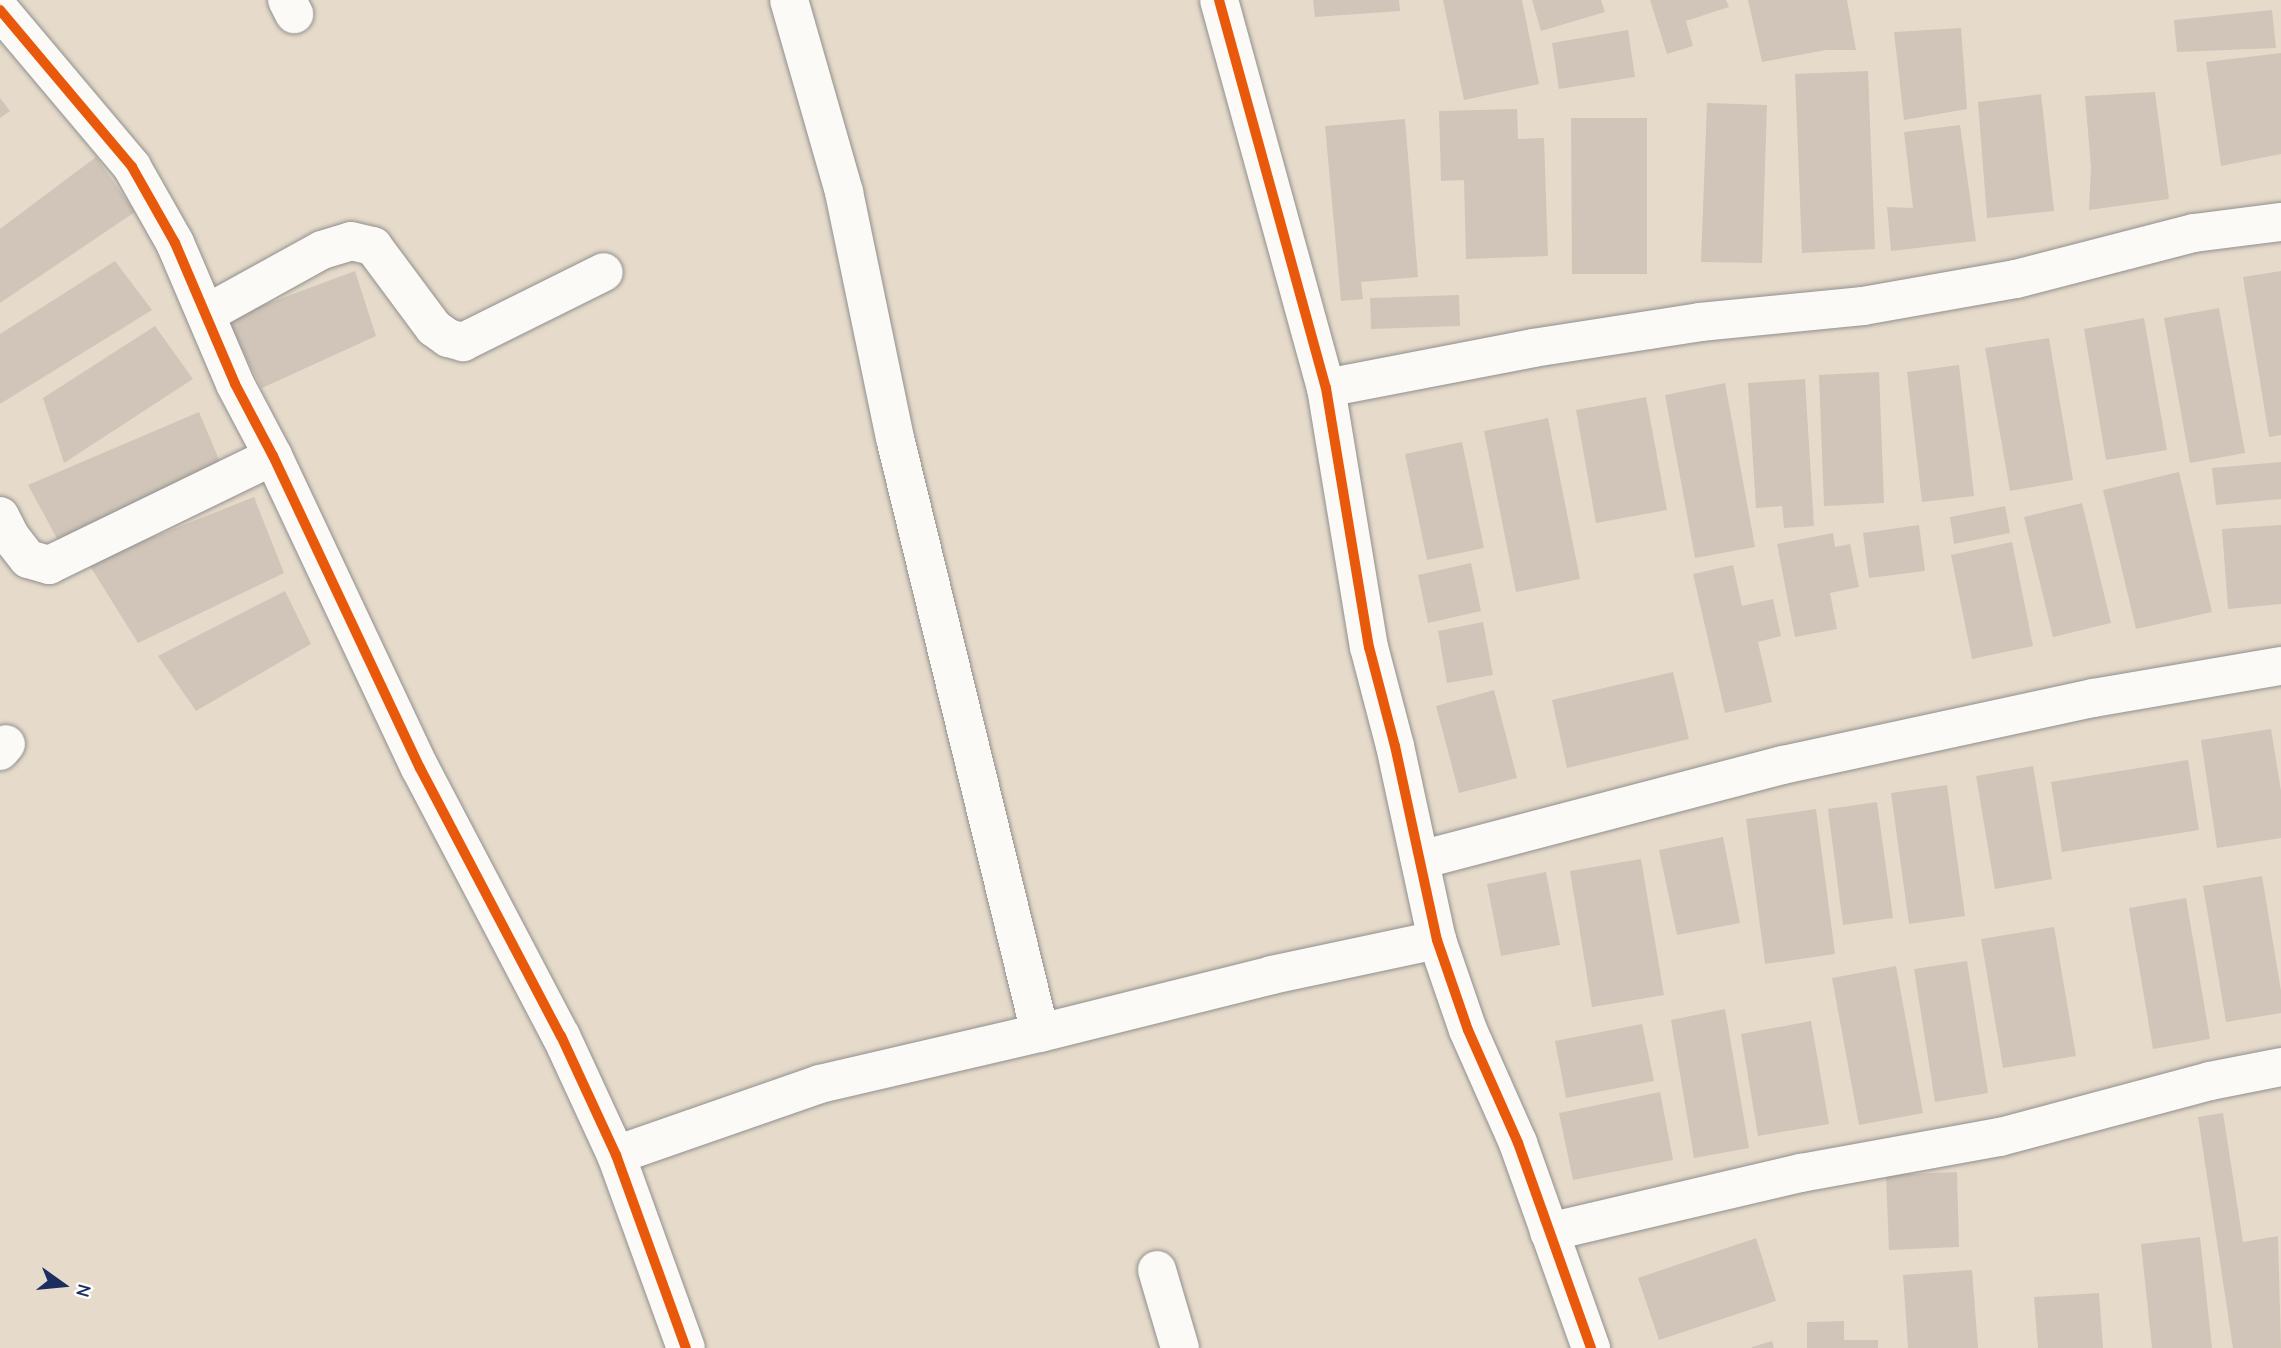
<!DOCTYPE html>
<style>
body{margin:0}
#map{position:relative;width:2281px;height:1348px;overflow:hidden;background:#e6dbca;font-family:"Comic Neue",sans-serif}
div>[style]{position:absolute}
.building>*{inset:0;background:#d0c5b8}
.roads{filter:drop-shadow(0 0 2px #918f8e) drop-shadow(0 0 2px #918f8e)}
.minor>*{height:38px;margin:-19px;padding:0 19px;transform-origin:19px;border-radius:19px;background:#fbfaf7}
.cycleway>*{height:10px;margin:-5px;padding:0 5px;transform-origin:5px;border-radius:5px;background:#e8590c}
span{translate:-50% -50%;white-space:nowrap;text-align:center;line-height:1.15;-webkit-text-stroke:5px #fff;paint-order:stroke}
.north{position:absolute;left:28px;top:1250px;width:70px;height:70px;-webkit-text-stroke:5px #fff;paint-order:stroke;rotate:105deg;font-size:19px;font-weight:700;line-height:28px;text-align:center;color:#1b2f5e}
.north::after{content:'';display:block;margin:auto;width:24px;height:32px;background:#1b2f5e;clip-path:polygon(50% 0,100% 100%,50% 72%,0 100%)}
</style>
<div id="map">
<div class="building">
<div style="clip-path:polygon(1313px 0,1399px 0,1400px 11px,1315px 17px)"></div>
<div style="clip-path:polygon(1443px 0,1522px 0,1539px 84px,1464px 100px)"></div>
<div style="clip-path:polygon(1532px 0,1601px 0,1605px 12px,1541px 31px)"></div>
<div style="clip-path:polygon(1650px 0,1726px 0,1729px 7px,1686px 21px,1693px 46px,1667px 54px)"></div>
<div style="clip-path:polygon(1748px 0,1847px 0,1856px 50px,1826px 50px,1762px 62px)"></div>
<div style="clip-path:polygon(2272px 10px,2276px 48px,2177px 52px,2174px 20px)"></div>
<div style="clip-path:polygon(1961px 28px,1967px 109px,1904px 120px,1894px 32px)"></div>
<div style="clip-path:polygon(1628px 30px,1635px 77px,1559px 89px,1552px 43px)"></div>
<div style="clip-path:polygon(2281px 53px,2281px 154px,2221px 166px,2206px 62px)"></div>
<div style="clip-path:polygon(1868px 71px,1875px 249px,1802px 253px,1795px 74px)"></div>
<div style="clip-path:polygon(2155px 92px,2169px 199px,2089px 210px,2091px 168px,2085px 96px)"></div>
<div style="clip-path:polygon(2041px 94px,2054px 211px,1987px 218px,1978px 102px)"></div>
<div style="clip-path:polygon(0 98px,10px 111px,0 118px)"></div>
<div style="clip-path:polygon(1707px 103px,1767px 105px,1762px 263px,1701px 262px)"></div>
<div style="clip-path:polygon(1517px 109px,1518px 139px,1544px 138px,1548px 256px,1466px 259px,1464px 180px,1441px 181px,1439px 111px)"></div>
<div style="clip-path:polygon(1571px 118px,1647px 118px,1647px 274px,1572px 274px)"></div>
<div style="clip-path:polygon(1405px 119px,1418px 277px,1361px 282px,1363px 299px,1341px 301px,1325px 126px)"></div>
<div style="clip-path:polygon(1960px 125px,1976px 241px,1891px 251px,1887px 207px,1913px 208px,1904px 132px)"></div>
<div style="clip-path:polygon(96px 157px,135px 212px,0 303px,0 229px)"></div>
<div style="clip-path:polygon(115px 261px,152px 310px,0 404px,0 334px)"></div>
<div style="clip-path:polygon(355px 271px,376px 336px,262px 388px,226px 319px)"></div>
<div style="clip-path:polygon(2281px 271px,2281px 435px,2269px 437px,2243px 277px)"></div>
<div style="clip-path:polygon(1459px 295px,1460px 326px,1371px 329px,1370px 298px)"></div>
<div style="clip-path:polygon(2219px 308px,2245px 453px,2190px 463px,2164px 318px)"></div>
<div style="clip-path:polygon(2144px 318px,2167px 450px,2106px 460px,2084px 329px)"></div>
<div style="clip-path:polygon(155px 326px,193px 379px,64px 463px,43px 398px)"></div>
<div style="clip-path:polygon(2049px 338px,2073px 480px,2010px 491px,1985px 348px)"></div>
<div style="clip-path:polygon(1959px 365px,1974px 496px,1922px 502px,1907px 372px)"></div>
<div style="clip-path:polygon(1879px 372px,1884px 503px,1824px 506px,1819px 375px)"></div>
<div style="clip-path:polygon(1805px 379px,1814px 526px,1784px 528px,1782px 506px,1756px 508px,1748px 383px)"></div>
<div style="clip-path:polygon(1725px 383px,1755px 547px,1695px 558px,1665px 395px)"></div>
<div style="clip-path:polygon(1646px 397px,1667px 510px,1596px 523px,1576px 410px)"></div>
<div style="clip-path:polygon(199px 412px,223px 469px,60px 544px,28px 485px)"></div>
<div style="clip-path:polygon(1548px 418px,1580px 579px,1516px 592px,1484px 431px)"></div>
<div style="clip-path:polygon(1462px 442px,1484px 548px,1427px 560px,1405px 454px)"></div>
<div style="clip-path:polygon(2281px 462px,2281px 499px,2216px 505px,2212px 468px)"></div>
<div style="clip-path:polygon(2179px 472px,2212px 612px,2136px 629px,2103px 490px)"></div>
<div style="clip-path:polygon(254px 497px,284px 573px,138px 643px,88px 563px)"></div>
<div style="clip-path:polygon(2082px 503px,2111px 623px,2053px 637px,2024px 517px)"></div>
<div style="clip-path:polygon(2005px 506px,2010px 533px,1954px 544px,1950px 517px)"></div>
<div style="clip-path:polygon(1919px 525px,1925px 571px,1869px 578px,1863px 533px)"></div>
<div style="clip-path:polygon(2281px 525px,2281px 604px,2228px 609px,2222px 529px)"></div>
<div style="clip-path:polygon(1833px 533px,1835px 547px,1850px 544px,1859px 587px,1830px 593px,1837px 629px,1795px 637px,1777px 544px)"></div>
<div style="clip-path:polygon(2012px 542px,2033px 646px,1972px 659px,1951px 555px)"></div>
<div style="clip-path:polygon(1471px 563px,1481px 611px,1428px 623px,1418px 575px)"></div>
<div style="clip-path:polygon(1733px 565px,1742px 606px,1773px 599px,1781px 636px,1758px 642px,1772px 702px,1725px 713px,1693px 574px)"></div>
<div style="clip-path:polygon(285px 591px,311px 644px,196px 711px,158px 656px)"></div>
<div style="clip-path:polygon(1483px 622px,1493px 675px,1447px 683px,1438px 631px)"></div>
<div style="clip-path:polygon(1673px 672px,1689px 739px,1567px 768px,1552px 700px)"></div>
<div style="clip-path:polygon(1494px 690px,1517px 778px,1459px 793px,1436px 706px)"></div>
<div style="clip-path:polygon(2271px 729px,2281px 791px,2281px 838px,2217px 848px,2201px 740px)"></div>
<div style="clip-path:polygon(2188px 760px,2199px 830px,2062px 852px,2051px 782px)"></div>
<div style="clip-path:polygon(2033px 766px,2052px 879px,1995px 889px,1976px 776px)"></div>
<div style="clip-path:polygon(1947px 785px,1965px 916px,1909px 924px,1891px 793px)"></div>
<div style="clip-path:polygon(1877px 802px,1893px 918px,1843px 925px,1828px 809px)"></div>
<div style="clip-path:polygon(1816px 809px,1835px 954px,1765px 964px,1746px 819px)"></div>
<div style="clip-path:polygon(1723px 837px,1740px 923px,1677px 935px,1659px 850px)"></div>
<div style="clip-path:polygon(1641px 859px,1664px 995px,1592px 1007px,1570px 871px)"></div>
<div style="clip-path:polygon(1546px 872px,1560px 945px,1501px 956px,1487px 884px)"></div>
<div style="clip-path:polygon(2262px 876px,2281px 991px,2281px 1013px,2226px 1022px,2203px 886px)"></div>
<div style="clip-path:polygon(2186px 898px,2210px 1039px,2153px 1049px,2129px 908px)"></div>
<div style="clip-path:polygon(2054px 927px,2076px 1056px,2003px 1068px,1981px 939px)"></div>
<div style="clip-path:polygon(1967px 961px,1988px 1093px,1935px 1102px,1914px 969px)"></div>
<div style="clip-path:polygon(1896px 966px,1923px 1113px,1859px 1125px,1832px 978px)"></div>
<div style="clip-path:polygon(1725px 1009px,1749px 1148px,1694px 1158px,1671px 1020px)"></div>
<div style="clip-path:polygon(1811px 1021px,1829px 1124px,1758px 1136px,1741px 1034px)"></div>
<div style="clip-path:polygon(1642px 1024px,1654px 1081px,1566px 1098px,1555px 1041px)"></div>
<div style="clip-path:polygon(1660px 1092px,1673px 1160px,1573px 1180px,1559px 1113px)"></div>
<div style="clip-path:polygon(2223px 1113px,2243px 1242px,2278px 1236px,2281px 1348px,2233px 1348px,2198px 1117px)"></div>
<div style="clip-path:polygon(1957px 1172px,1959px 1247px,1889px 1250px,1886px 1175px)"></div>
<div style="clip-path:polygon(2200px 1237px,2212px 1348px,2152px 1348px,2141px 1244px)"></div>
<div style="clip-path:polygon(1756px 1238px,1776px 1301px,1659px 1340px,1638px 1278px)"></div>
<div style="clip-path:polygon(1972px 1270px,1978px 1348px,1908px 1348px,1903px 1275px)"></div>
<div style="clip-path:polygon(2099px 1293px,2103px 1348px,2038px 1348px,2034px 1297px)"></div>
<div style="clip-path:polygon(1844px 1321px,1844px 1340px,1878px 1340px,1878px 1348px,1807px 1348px,1807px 1322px)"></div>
<div style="clip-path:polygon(1772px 1341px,1774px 1348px,1752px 1348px,1752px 1347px)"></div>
</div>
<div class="roads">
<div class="minor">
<div style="left:287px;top:0;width:16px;rotate:63deg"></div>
<div style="left:789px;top:0;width:200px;rotate:74deg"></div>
<div style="left:844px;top:192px;width:251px;rotate:78.3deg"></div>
<div style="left:895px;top:438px;width:612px;rotate:76.3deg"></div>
<div style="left:1219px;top:0;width:402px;rotate:74.6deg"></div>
<div style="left:1326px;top:388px;width:263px;rotate:80.6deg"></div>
<div style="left:1369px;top:647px;width:102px;rotate:75.3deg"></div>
<div style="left:1395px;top:746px;width:198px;rotate:77.8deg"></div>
<div style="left:1437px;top:940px;width:95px;rotate:71deg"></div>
<div style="left:1468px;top:1030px;width:124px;rotate:66.1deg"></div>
<div style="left:1518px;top:1143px;width:218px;rotate:70.4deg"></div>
<div style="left:0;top:10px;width:205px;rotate:49.9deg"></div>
<div style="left:132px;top:167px;width:87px;rotate:60.5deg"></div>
<div style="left:175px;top:243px;width:153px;rotate:66.9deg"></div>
<div style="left:235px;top:384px;width:81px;rotate:62.2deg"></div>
<div style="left:273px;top:456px;width:345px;rotate:64.8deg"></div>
<div style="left:420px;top:768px;width:303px;rotate:62.3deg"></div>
<div style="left:561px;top:1036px;width:131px;rotate:65.2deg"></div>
<div style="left:616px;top:1155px;width:205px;rotate:70.1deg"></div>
<div style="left:206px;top:314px;width:132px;rotate:-28.9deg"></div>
<div style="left:322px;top:250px;width:30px;rotate:-17deg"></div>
<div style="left:351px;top:241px;width:23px;rotate:13deg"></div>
<div style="left:373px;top:246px;width:102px;rotate:53.4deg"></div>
<div style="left:434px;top:328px;width:17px;rotate:36deg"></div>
<div style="left:448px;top:338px;width:16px;rotate:15deg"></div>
<div style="left:463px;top:342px;width:157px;rotate:-26.4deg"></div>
<div style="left:1326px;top:388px;width:211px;rotate:-10.9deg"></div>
<div style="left:1533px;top:348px;width:169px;rotate:-8.8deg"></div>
<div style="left:1700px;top:322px;width:164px;rotate:-5.6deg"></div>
<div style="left:1863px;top:306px;width:155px;rotate:-10deg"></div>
<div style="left:2016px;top:279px;width:184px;rotate:-14.5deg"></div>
<div style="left:2194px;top:233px;width:88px;rotate:-7.2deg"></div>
<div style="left:0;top:516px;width:22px;rotate:63deg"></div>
<div style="left:10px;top:536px;width:29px;rotate:52deg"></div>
<div style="left:28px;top:559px;width:22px;rotate:16deg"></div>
<div style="left:49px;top:565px;width:249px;rotate:-25.9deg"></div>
<div style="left:0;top:751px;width:9px;rotate:-49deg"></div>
<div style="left:1420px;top:860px;width:375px;rotate:-14.7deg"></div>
<div style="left:1783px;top:765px;width:317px;rotate:-12.2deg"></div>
<div style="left:2093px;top:698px;width:191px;rotate:-9.7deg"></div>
<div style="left:616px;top:1155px;width:216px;rotate:-19.2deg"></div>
<div style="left:820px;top:1084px;width:226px;rotate:-13.1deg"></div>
<div style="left:1040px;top:1033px;width:239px;rotate:-14deg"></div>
<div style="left:1272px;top:975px;width:169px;rotate:-12deg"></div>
<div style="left:1549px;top:1232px;width:259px;rotate:-13.2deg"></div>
<div style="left:1801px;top:1173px;width:202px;rotate:-10.3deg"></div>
<div style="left:2000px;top:1137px;width:217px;rotate:-14.9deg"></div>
<div style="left:2210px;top:1081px;width:72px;rotate:-11.2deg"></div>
<div style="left:1157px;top:1270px;width:81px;rotate:73.6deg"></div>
</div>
</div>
<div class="cycleway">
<div style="left:1219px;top:0;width:402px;rotate:74.6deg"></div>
<div style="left:1326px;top:388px;width:263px;rotate:80.6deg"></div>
<div style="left:1369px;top:647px;width:102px;rotate:75.3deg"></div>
<div style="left:1395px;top:746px;width:198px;rotate:77.8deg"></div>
<div style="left:1437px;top:940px;width:95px;rotate:71deg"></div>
<div style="left:1468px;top:1030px;width:124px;rotate:66.1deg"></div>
<div style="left:1518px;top:1143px;width:218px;rotate:70.4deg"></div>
<div style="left:0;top:10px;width:205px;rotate:49.9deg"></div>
<div style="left:132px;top:167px;width:87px;rotate:60.5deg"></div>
<div style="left:175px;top:243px;width:153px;rotate:66.9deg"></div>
<div style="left:235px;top:384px;width:81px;rotate:62.2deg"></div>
<div style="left:273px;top:456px;width:345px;rotate:64.8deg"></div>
<div style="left:420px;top:768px;width:303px;rotate:62.3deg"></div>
<div style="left:561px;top:1036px;width:131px;rotate:65.2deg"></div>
<div style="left:616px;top:1155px;width:205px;rotate:70.1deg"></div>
</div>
<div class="north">N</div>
</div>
